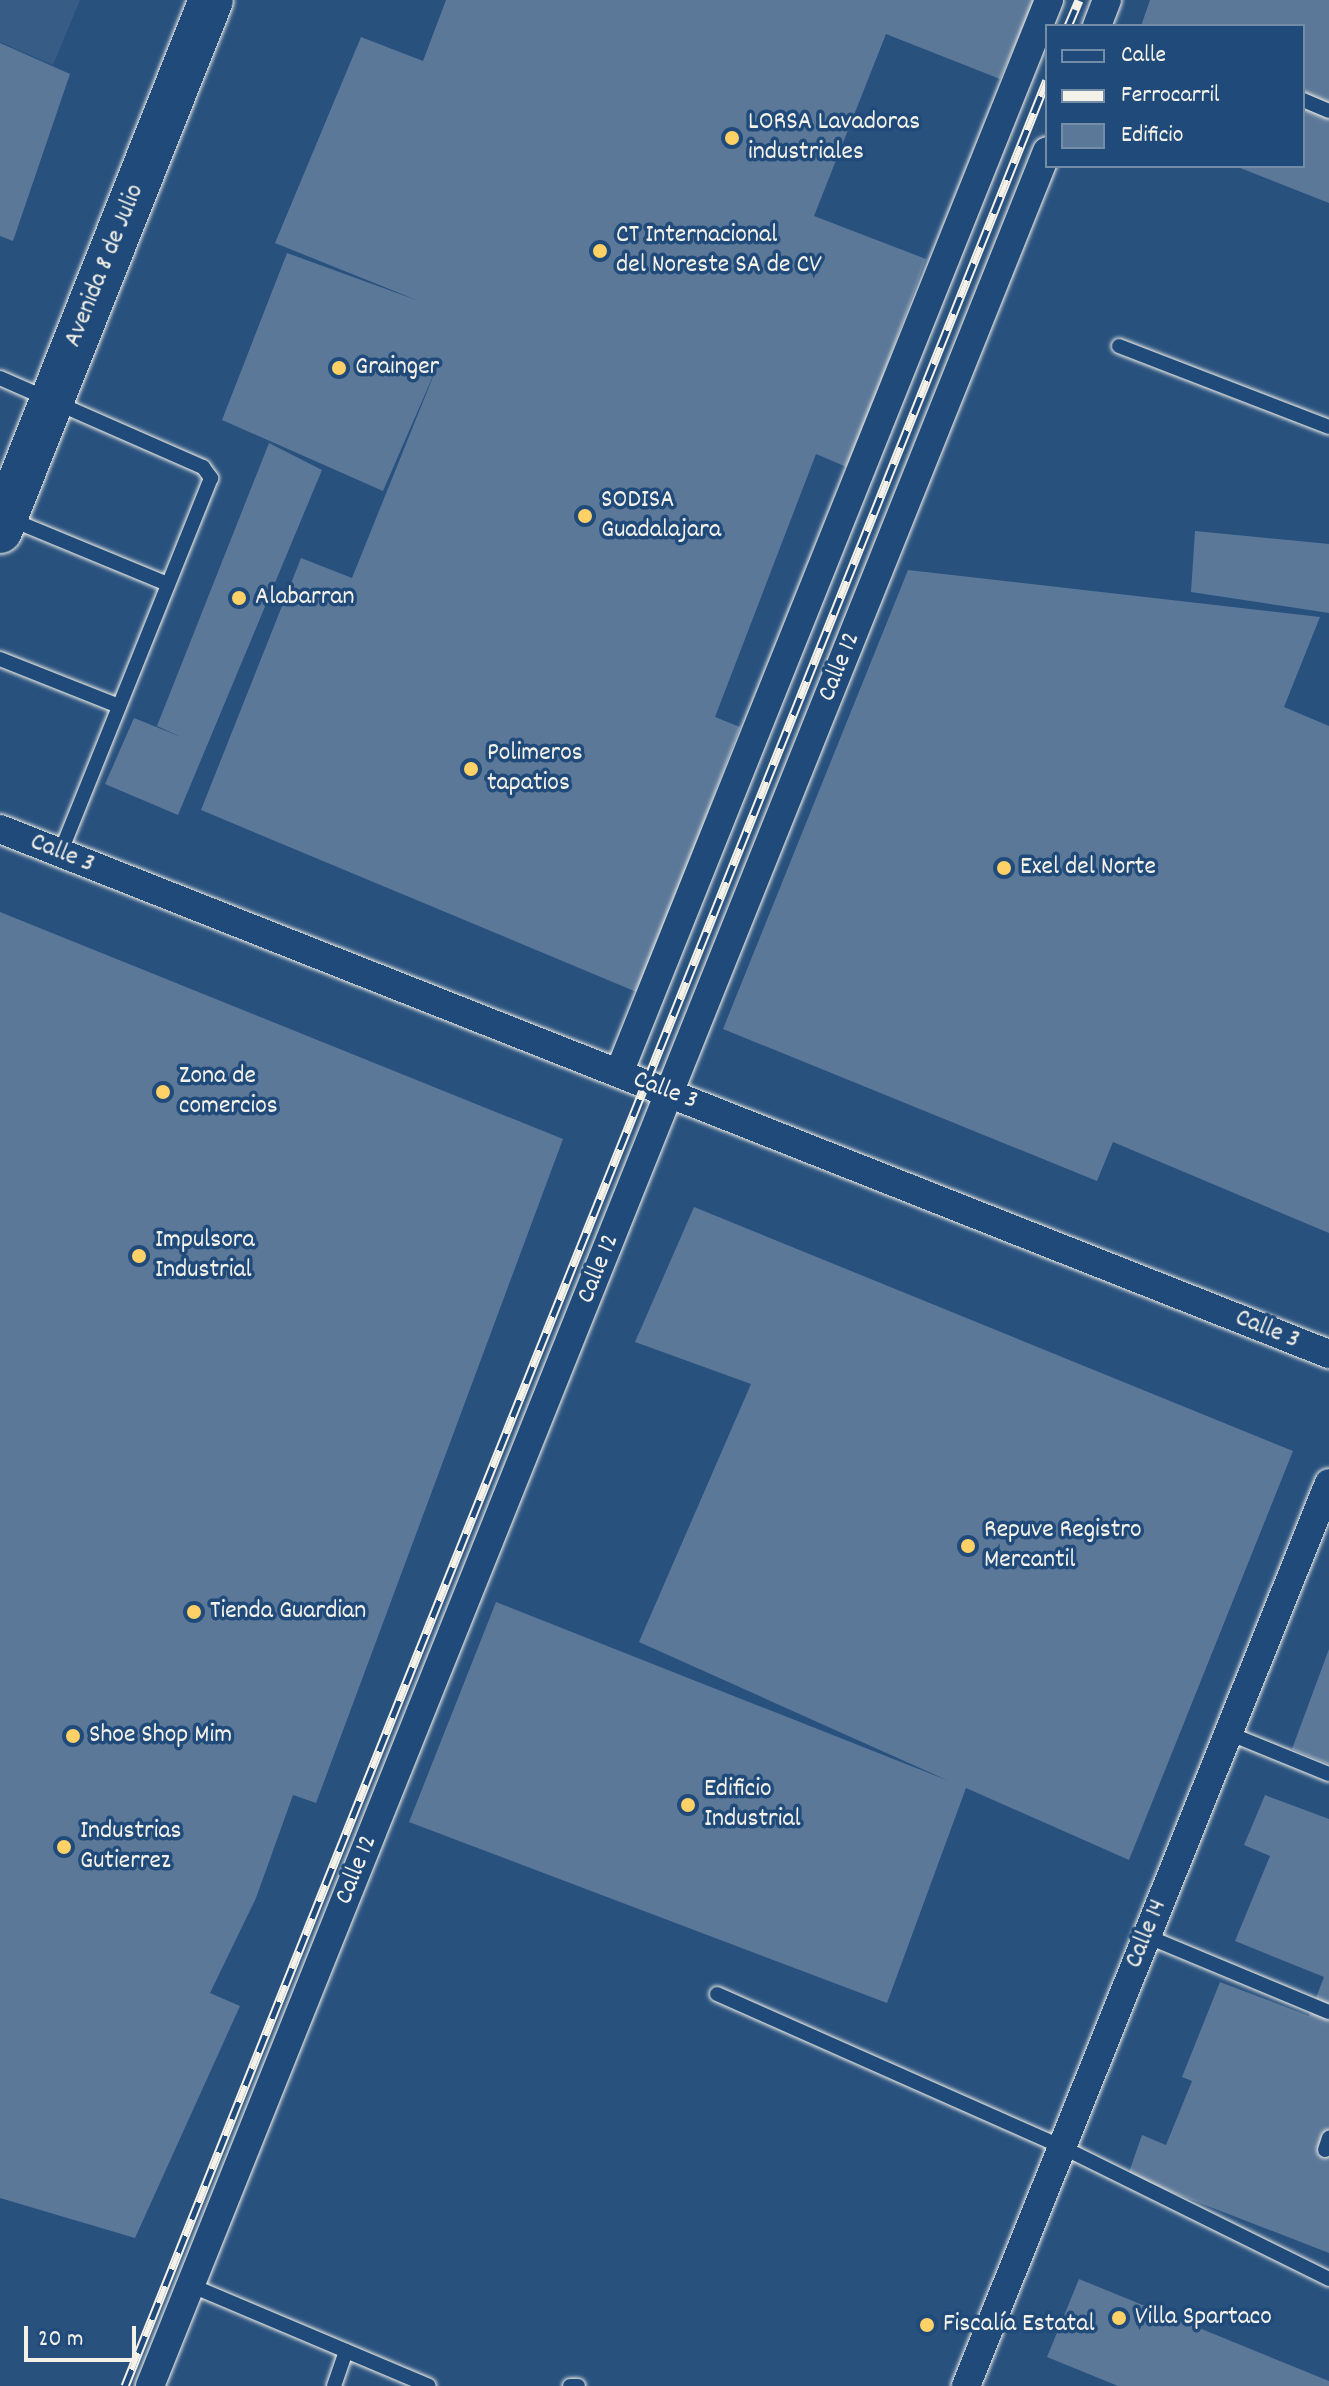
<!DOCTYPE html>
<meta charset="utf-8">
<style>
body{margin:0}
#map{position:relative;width:1329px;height:2386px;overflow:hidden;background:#28517e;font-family:Dekko,sans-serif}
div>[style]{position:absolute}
.built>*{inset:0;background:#375d86}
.building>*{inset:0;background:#5b7899}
.roads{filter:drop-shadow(0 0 2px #f4f1e8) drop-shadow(0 0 2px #f4f1e8)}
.lane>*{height:14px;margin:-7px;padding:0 7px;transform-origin:7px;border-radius:7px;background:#1f4a7a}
.street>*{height:28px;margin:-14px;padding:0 14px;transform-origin:14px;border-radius:14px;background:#1f4a7a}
.primary>*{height:44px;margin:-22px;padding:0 22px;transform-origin:22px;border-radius:22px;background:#1f4a7a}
.rail>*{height:9px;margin-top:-4.5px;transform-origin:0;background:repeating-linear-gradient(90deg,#1f4a7a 0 18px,#f4f1e8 0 36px);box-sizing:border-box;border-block:2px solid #f4f1e8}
.dots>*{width:22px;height:22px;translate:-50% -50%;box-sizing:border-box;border:4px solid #1f4a7a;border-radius:50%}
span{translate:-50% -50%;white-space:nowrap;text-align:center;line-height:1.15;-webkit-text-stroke:7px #1f4a7a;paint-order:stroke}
.poi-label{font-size:26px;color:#f4f1e8}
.left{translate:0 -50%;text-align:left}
.street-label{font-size:26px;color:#f4f1e8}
.legend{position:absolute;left:1045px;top:24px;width:260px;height:144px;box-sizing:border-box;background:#1f4a7a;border:2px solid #748da6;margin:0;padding:10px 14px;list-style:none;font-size:24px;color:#f4f1e8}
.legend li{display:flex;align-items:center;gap:16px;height:40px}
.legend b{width:40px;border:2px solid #748da6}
.scale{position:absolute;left:24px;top:2326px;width:112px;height:36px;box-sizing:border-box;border:4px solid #f4f1e8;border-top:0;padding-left:10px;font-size:24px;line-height:28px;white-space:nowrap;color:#f4f1e8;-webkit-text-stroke:6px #1f4a7a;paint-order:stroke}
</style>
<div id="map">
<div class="built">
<div style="clip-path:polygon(0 0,80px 0,53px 65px,0 42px)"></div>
</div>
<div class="building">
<div style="clip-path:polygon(446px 0,1035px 0,1000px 79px,886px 34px,814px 216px,926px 259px,849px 468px,816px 454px,715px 717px,740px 727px,639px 993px,201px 810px,301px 558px,352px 578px,439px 362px,383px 491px,222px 420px,287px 253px,419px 301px,275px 243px,361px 37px,423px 61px)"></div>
<div style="clip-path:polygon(1150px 0,1329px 0,1329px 203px,1235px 166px,1303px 166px,1303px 26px,1141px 26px)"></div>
<div style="clip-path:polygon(0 43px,70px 74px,13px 241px,0 236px)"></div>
<div style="clip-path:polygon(269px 443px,322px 470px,178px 815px,105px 784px,134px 718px,181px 737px,157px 726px)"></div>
<div style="clip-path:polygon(1195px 531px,1329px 544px,1329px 613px,1191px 592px)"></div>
<div style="clip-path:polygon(908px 570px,1320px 617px,1284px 707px,1329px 726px,1329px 1233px,1113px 1142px,1097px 1181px,723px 1029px)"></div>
<div style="clip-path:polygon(0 912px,563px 1139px,316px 1803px,293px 1795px,256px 1898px,210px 1993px,240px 2006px,135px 2238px,0 2198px)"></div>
<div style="clip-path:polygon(694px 1207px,1293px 1451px,1129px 1860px,966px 1788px,887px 2003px,409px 1822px,496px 1602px,949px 1781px,639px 1642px,751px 1384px,635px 1342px)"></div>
<div style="clip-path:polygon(1329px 1649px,1329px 1764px,1292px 1749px)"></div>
<div style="clip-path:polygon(1265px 1795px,1329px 1819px,1329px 2253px,1128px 2175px,1142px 2135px,1166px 2145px,1192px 2081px,1182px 2077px,1220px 1982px,1309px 2016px,1324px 1977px,1235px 1941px,1270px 1856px,1244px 1845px)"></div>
<div style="clip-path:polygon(1079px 2279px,1329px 2381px,1329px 2386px,1118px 2386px,1047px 2357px)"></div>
</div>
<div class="roads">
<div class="lane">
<div style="left:1303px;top:100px;width:28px;rotate:23deg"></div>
<div style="left:1119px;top:346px;width:225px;rotate:21.1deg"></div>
<div style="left:0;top:378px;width:222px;rotate:23.7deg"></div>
<div style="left:203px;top:467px;width:14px;rotate:54deg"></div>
<div style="left:211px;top:478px;width:404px;rotate:111.9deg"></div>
<div style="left:10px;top:519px;width:171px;rotate:22.4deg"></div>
<div style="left:0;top:659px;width:128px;rotate:21.6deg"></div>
<div style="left:1228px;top:1733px;width:109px;rotate:22.1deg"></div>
<div style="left:1146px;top:1936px;width:198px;rotate:22.6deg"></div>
<div style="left:717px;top:1994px;width:377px;rotate:23.9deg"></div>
<div style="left:1062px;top:2147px;width:298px;rotate:26.3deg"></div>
<div style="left:1325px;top:2150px;width:13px;rotate:-72deg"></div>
<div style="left:190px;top:2285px;width:259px;rotate:22.9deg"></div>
<div style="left:334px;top:2386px;width:37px;rotate:-71deg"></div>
<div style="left:570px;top:2386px;width:8px"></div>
</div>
<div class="street">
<div style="left:1097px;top:26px;width:28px;rotate:-69deg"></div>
<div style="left:0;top:829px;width:1429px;rotate:21.56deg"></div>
<div style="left:619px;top:1073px;width:1156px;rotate:-68.16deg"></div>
<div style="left:150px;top:2386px;width:2408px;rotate:-68.13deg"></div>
<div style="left:966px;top:2386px;width:973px;rotate:-68.1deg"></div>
</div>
<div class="primary">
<div style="left:0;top:531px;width:571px;rotate:-68.33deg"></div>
</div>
</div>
<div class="rail">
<div style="left:1068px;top:26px;width:28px;rotate:-67deg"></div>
<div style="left:125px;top:2386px;width:2483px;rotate:-68.21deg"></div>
</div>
<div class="dots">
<div style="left:732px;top:138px;background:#ffd166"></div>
<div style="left:600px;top:251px;background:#ffd166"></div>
<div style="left:339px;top:368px;background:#ffd166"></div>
<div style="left:585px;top:516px;background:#ffd166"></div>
<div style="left:239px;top:598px;background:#ffd166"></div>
<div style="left:471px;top:769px;background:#ffd166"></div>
<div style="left:1004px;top:868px;background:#ffd166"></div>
<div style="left:163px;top:1092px;background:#ffd166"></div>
<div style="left:139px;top:1256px;background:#ffd166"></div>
<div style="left:968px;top:1546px;background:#ffd166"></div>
<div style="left:194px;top:1612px;background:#ffd166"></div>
<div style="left:73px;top:1736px;background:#ffd166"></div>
<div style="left:688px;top:1805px;background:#ffd166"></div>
<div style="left:64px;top:1847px;background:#ffd166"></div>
<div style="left:1119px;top:2318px;background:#ffd166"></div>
<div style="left:927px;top:2325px;background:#ffd166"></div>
</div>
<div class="poi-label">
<span class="left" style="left:748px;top:138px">LORSA Lavadoras<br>industriales</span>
<span class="left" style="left:616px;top:251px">CT Internacional<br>del Noreste SA de CV</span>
<span class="left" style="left:355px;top:368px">Grainger</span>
<span class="left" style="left:601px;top:516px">SODISA<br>Guadalajara</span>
<span class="left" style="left:255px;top:598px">Alabarran</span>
<span class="left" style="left:487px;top:769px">Polimeros<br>tapatios</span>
<span class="left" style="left:1020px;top:868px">Exel del Norte</span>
<span class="left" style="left:179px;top:1092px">Zona de<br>comercios</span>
<span class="left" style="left:155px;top:1256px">Impulsora<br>Industrial</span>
<span class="left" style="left:984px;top:1546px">Repuve Registro<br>Mercantil</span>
<span class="left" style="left:210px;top:1612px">Tienda Guardian</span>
<span class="left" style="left:89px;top:1736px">Shoe Shop Mim</span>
<span class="left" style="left:704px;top:1805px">Edificio<br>Industrial</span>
<span class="left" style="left:80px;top:1847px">Industrias<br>Gutierrez</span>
<span class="left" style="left:1135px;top:2318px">Villa Spartaco</span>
<span class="left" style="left:943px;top:2325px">Fiscalía Estatal</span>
</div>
<div class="street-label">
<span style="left:105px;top:266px;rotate:-68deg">Avenida 8 de Julio</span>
<span style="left:840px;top:667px;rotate:-68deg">Calle 12</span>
<span style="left:62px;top:854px;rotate:22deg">Calle 3</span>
<span style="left:665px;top:1091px;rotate:21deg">Calle 3</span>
<span style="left:599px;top:1269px;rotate:-68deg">Calle 12</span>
<span style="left:1267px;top:1330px;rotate:22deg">Calle 3</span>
<span style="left:357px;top:1870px;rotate:-68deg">Calle 12</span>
<span style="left:1147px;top:1934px;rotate:-68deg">Calle 14</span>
</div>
<ul class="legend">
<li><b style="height:10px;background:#1f4a7a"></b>Calle</li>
<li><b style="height:10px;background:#f4f1e8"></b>Ferrocarril</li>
<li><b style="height:22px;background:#5b7899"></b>Edificio</li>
</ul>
<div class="scale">20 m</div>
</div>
